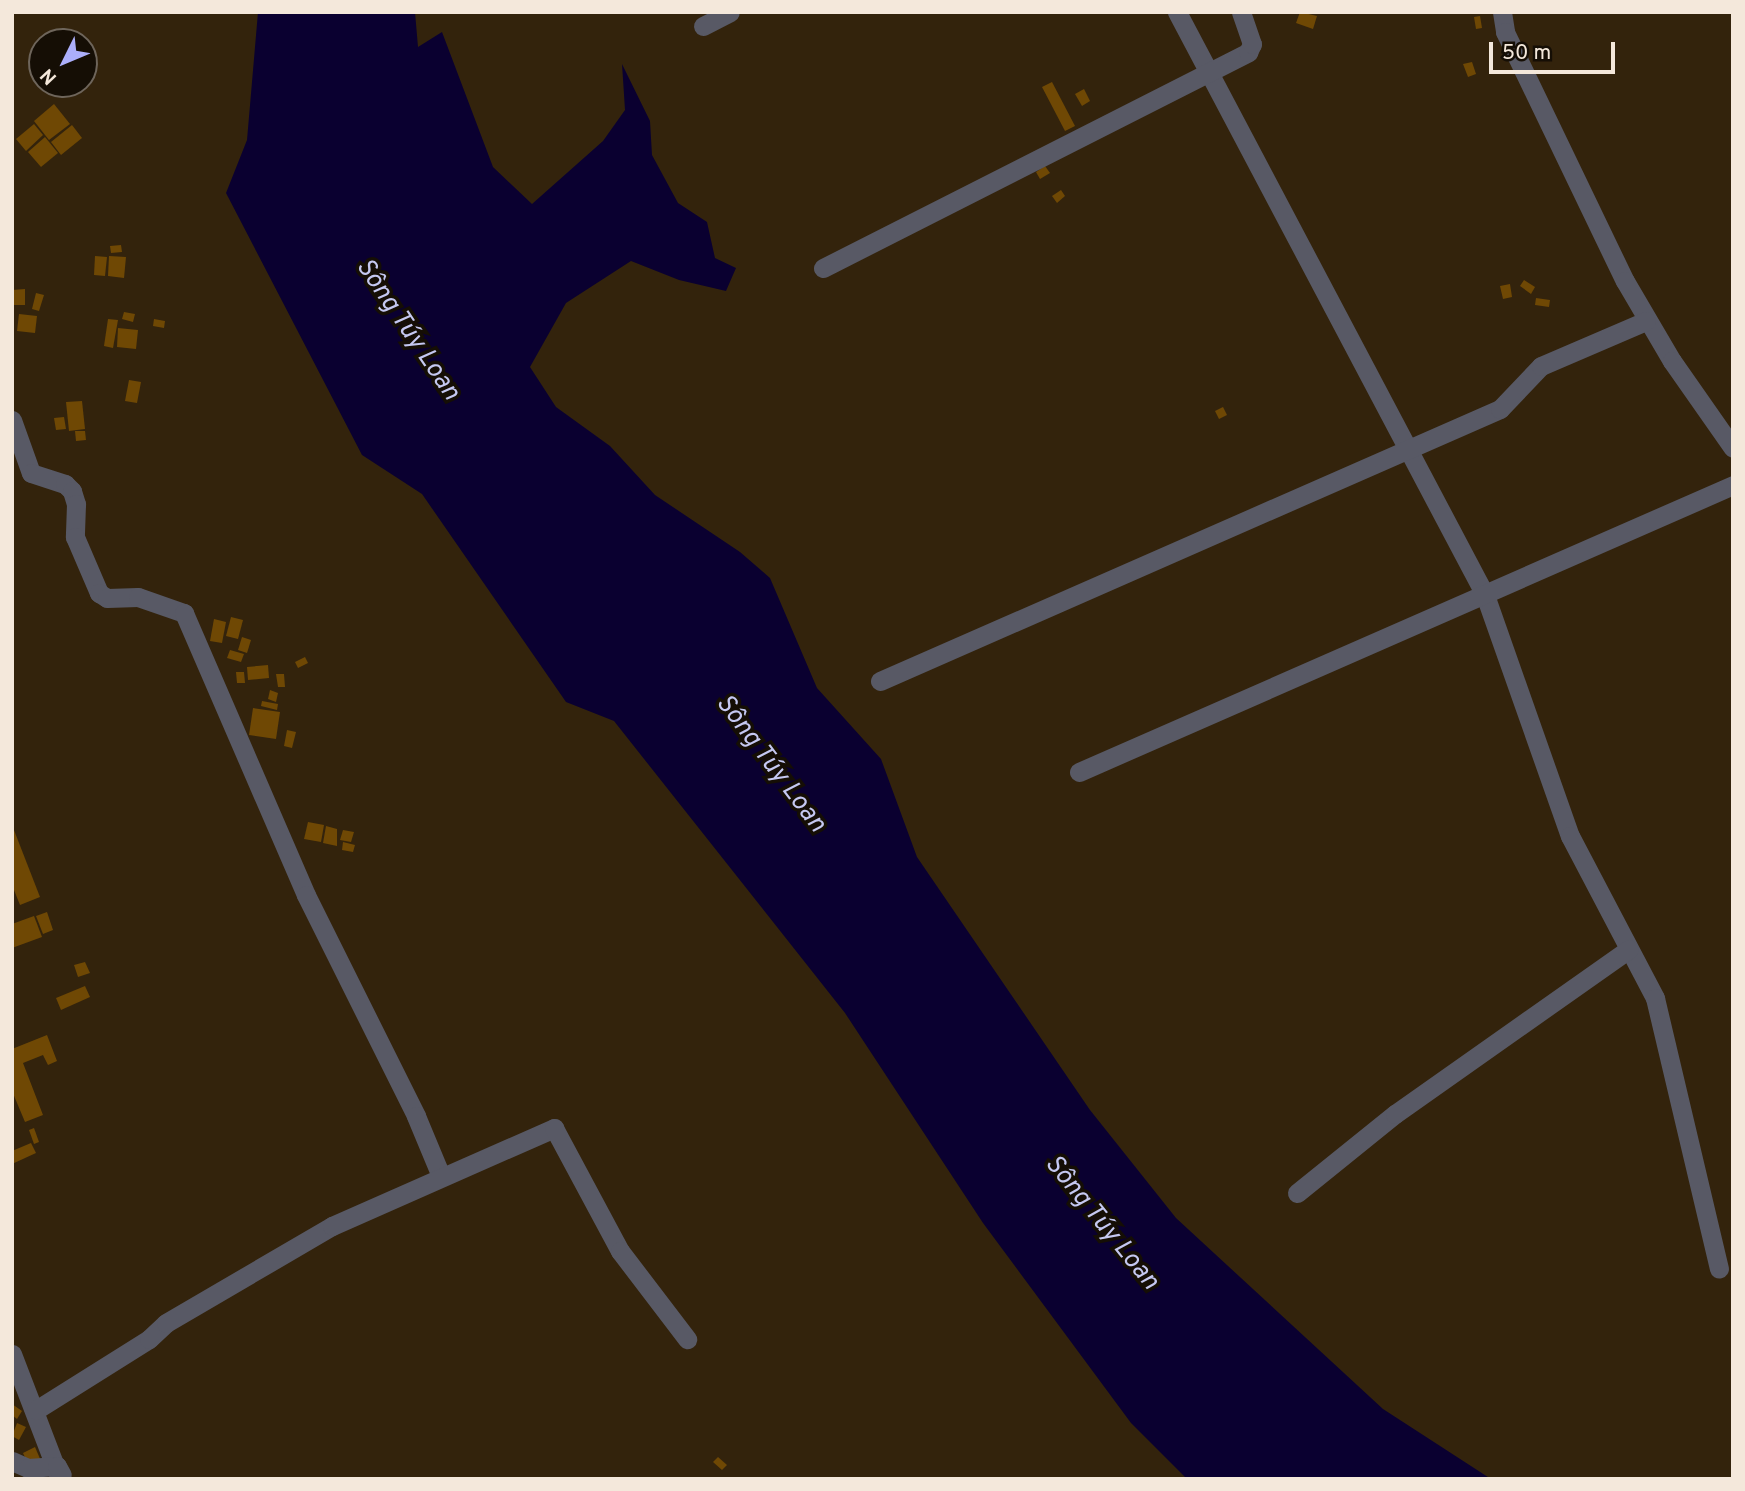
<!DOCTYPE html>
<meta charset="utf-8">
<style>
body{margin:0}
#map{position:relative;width:1745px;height:1491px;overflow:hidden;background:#33230c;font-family:Overpass,sans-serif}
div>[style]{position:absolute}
.water>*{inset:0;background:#0a0030}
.building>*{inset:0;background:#6f4804}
.minor>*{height:19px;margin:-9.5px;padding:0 9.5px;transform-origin:9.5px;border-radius:9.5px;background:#585965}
span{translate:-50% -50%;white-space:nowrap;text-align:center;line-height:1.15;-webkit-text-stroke:7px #150e05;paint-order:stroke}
.water-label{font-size:26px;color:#c5c8f1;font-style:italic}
.frame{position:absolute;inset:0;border:14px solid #f4e8db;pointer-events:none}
.north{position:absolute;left:28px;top:28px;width:70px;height:70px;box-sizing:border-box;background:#150e05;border:2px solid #6e655b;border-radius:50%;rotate:227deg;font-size:19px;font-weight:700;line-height:28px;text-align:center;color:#f4e8db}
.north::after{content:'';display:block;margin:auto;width:24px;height:32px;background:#acaffb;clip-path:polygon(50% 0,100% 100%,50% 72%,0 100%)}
.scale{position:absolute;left:1489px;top:42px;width:126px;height:32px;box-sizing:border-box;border:4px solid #f4e8db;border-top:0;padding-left:9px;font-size:21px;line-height:24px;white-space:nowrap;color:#f4e8db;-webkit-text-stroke:5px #150e05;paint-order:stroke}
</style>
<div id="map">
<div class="water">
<div style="clip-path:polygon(258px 12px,415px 12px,418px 47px,442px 32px,493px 167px,532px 204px,603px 141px,625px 110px,622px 64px,650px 121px,652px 155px,678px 203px,707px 222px,715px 258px,736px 268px,726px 291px,679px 280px,631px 261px,566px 303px,530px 367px,556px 407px,610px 446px,655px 495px,740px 552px,770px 578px,817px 688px,881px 759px,917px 857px,1090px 1110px,1176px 1218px,1383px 1409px,1491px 1479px,1187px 1479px,1131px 1423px,983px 1223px,845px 1013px,614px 721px,566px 702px,422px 494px,362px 455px,226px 193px,247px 140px)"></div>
</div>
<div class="building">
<div style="clip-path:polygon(1300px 12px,1317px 16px,1313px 29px,1296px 23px)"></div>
<div style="clip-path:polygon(1480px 16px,1482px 28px,1476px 29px,1474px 17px)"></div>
<div style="clip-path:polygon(1472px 62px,1476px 74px,1468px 77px,1463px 64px)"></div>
<div style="clip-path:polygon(1052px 82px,1075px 126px,1065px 131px,1042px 87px)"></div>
<div style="clip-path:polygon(1084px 89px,1090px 101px,1082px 106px,1075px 94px)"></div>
<div style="clip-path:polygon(54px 104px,70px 124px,49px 140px,34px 121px)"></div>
<div style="clip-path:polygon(34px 124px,43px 135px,26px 151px,16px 139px)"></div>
<div style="clip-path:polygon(72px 125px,82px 138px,61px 155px,51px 142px)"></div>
<div style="clip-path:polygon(45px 137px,58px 153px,41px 167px,28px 152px)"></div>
<div style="clip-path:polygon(1045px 166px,1050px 173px,1040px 179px,1036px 172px)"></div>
<div style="clip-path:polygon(1061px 190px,1065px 196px,1057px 203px,1052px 196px)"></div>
<div style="clip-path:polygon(121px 245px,122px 252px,111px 253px,110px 246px)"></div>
<div style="clip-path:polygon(95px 256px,107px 257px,105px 276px,94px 275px)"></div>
<div style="clip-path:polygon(109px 256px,126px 257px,124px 278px,108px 276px)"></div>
<div style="clip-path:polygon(1524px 280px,1535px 287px,1531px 294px,1520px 286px)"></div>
<div style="clip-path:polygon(1510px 284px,1512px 297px,1503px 299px,1500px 286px)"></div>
<div style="clip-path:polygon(25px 289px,25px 305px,13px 305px,12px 290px)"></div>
<div style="clip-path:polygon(36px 293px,44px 295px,39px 311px,32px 309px)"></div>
<div style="clip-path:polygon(1536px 298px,1550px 300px,1549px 307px,1535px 305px)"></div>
<div style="clip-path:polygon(124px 312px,135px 314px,133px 322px,122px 319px)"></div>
<div style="clip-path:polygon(19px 314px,37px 316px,35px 333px,17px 331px)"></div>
<div style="clip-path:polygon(108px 319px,118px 320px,113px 348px,104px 346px)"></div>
<div style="clip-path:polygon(154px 319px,165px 321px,164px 328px,153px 326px)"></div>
<div style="clip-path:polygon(118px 328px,138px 330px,136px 349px,117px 347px)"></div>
<div style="clip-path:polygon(129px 380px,141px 382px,137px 403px,125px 401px)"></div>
<div style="clip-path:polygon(82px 401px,85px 429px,69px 431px,66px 402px)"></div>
<div style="clip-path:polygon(1223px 407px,1227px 415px,1219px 419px,1215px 411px)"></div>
<div style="clip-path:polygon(64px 417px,66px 429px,56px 430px,54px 418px)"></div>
<div style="clip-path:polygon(75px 431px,85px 431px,86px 440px,76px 441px)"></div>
<div style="clip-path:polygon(231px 617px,243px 620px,238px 639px,226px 636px)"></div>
<div style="clip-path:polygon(214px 619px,226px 622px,222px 643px,210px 641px)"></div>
<div style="clip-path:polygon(242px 637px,251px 640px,247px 653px,238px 650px)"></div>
<div style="clip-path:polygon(230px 650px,244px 654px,241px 662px,227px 658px)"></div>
<div style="clip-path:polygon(305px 657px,308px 663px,298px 668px,295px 662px)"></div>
<div style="clip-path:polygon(268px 665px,269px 678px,248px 680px,247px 667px)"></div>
<div style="clip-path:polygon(236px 672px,244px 672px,245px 683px,237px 683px)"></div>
<div style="clip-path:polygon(276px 674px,284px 674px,285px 687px,278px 687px)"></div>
<div style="clip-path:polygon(270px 690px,278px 693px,276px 702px,268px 699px)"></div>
<div style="clip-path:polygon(262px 701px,278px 704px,277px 710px,261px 706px)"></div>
<div style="clip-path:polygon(253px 708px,280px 712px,276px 739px,249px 735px)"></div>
<div style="clip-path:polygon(287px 730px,296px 732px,292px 748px,284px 746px)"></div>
<div style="clip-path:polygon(308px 822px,324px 825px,321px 842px,304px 839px)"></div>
<div style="clip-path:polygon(12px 825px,40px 897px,20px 905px,12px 885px)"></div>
<div style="clip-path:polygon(326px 826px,337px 829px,337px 846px,323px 843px)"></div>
<div style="clip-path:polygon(343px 830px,354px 832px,351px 842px,340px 840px)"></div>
<div style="clip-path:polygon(343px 842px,355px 845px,353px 852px,342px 850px)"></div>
<div style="clip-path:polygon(47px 912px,53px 930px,43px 934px,36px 916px)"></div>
<div style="clip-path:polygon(34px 916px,42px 937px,12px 948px,12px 924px)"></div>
<div style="clip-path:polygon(85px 962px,90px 973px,78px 977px,74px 965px)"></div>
<div style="clip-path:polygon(85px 986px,90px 997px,61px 1010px,56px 998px)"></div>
<div style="clip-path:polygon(47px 1035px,57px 1061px,48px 1065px,43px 1055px,23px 1063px,43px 1115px,25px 1122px,12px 1091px,12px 1049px)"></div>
<div style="clip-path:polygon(34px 1128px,39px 1142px,34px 1144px,29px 1130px)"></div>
<div style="clip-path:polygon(31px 1143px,36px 1153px,12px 1164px,12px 1151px)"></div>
<div style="clip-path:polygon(12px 1404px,22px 1411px,17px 1419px,12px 1415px)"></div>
<div style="clip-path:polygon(17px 1423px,26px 1427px,19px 1440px,12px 1436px)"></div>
<div style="clip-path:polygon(35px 1447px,41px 1461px,29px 1466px,23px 1453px)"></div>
<div style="clip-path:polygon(718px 1457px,727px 1465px,722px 1470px,713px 1462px)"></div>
</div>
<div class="minor">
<div style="left:1177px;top:12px;width:659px;rotate:62.15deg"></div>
<div style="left:1485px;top:595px;width:256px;rotate:70.6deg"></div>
<div style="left:1570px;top:836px;width:183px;rotate:62.3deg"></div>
<div style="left:1655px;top:998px;width:278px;rotate:76.7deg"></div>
<div style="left:1502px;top:12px;width:20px;rotate:81deg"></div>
<div style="left:1505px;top:32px;width:276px;rotate:64.3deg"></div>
<div style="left:1625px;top:281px;width:93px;rotate:59.6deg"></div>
<div style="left:1672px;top:361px;width:106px;rotate:55deg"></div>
<div style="left:703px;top:26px;width:30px;rotate:-27deg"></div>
<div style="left:823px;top:268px;width:477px;rotate:-26.9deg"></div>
<div style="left:1248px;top:52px;width:9px;rotate:-63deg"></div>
<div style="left:1252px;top:44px;width:34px;rotate:-109deg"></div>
<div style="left:12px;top:420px;width:56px;rotate:70.3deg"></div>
<div style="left:31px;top:473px;width:36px;rotate:18deg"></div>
<div style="left:65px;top:484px;width:10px;rotate:45deg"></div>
<div style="left:72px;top:491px;width:14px;rotate:73deg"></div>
<div style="left:76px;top:504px;width:33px;rotate:92deg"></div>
<div style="left:75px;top:537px;width:61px;rotate:66.8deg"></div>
<div style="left:99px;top:593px;width:9px;rotate:32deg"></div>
<div style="left:107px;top:598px;width:31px;rotate:-2deg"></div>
<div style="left:138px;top:597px;width:49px;rotate:19.2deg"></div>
<div style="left:184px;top:613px;width:307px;rotate:66.6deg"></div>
<div style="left:306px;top:895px;width:247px;rotate:63.5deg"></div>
<div style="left:416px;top:1116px;width:65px;rotate:67.4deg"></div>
<div style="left:880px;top:681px;width:677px;rotate:-23.69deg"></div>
<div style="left:1500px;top:409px;width:59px;rotate:-46.4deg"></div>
<div style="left:1541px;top:366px;width:114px;rotate:-23.2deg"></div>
<div style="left:1079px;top:772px;width:714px;rotate:-23.69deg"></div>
<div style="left:1297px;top:1193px;width:126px;rotate:-38.9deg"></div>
<div style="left:1395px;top:1114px;width:286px;rotate:-35.2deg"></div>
<div style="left:12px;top:1354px;width:134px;rotate:69deg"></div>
<div style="left:36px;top:1410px;width:133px;rotate:-32.1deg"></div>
<div style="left:149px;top:1339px;width:23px;rotate:-43deg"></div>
<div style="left:166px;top:1323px;width:192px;rotate:-30.3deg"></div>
<div style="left:332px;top:1226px;width:243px;rotate:-23.8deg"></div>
<div style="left:554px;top:1128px;width:140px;rotate:61.8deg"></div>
<div style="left:620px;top:1251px;width:111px;rotate:52.7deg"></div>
<div style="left:12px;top:1461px;width:17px;rotate:24deg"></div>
<div style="left:28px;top:1468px;width:29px;rotate:-4deg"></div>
<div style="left:57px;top:1466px;width:10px;rotate:61deg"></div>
</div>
<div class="water-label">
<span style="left:407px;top:330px;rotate:56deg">Sông Túy Loan</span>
<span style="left:770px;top:764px;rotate:53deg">Sông Túy Loan</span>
<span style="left:1101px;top:1223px;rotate:51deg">Sông Túy Loan</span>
</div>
<div class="frame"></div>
<div class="north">N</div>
<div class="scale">50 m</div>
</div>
